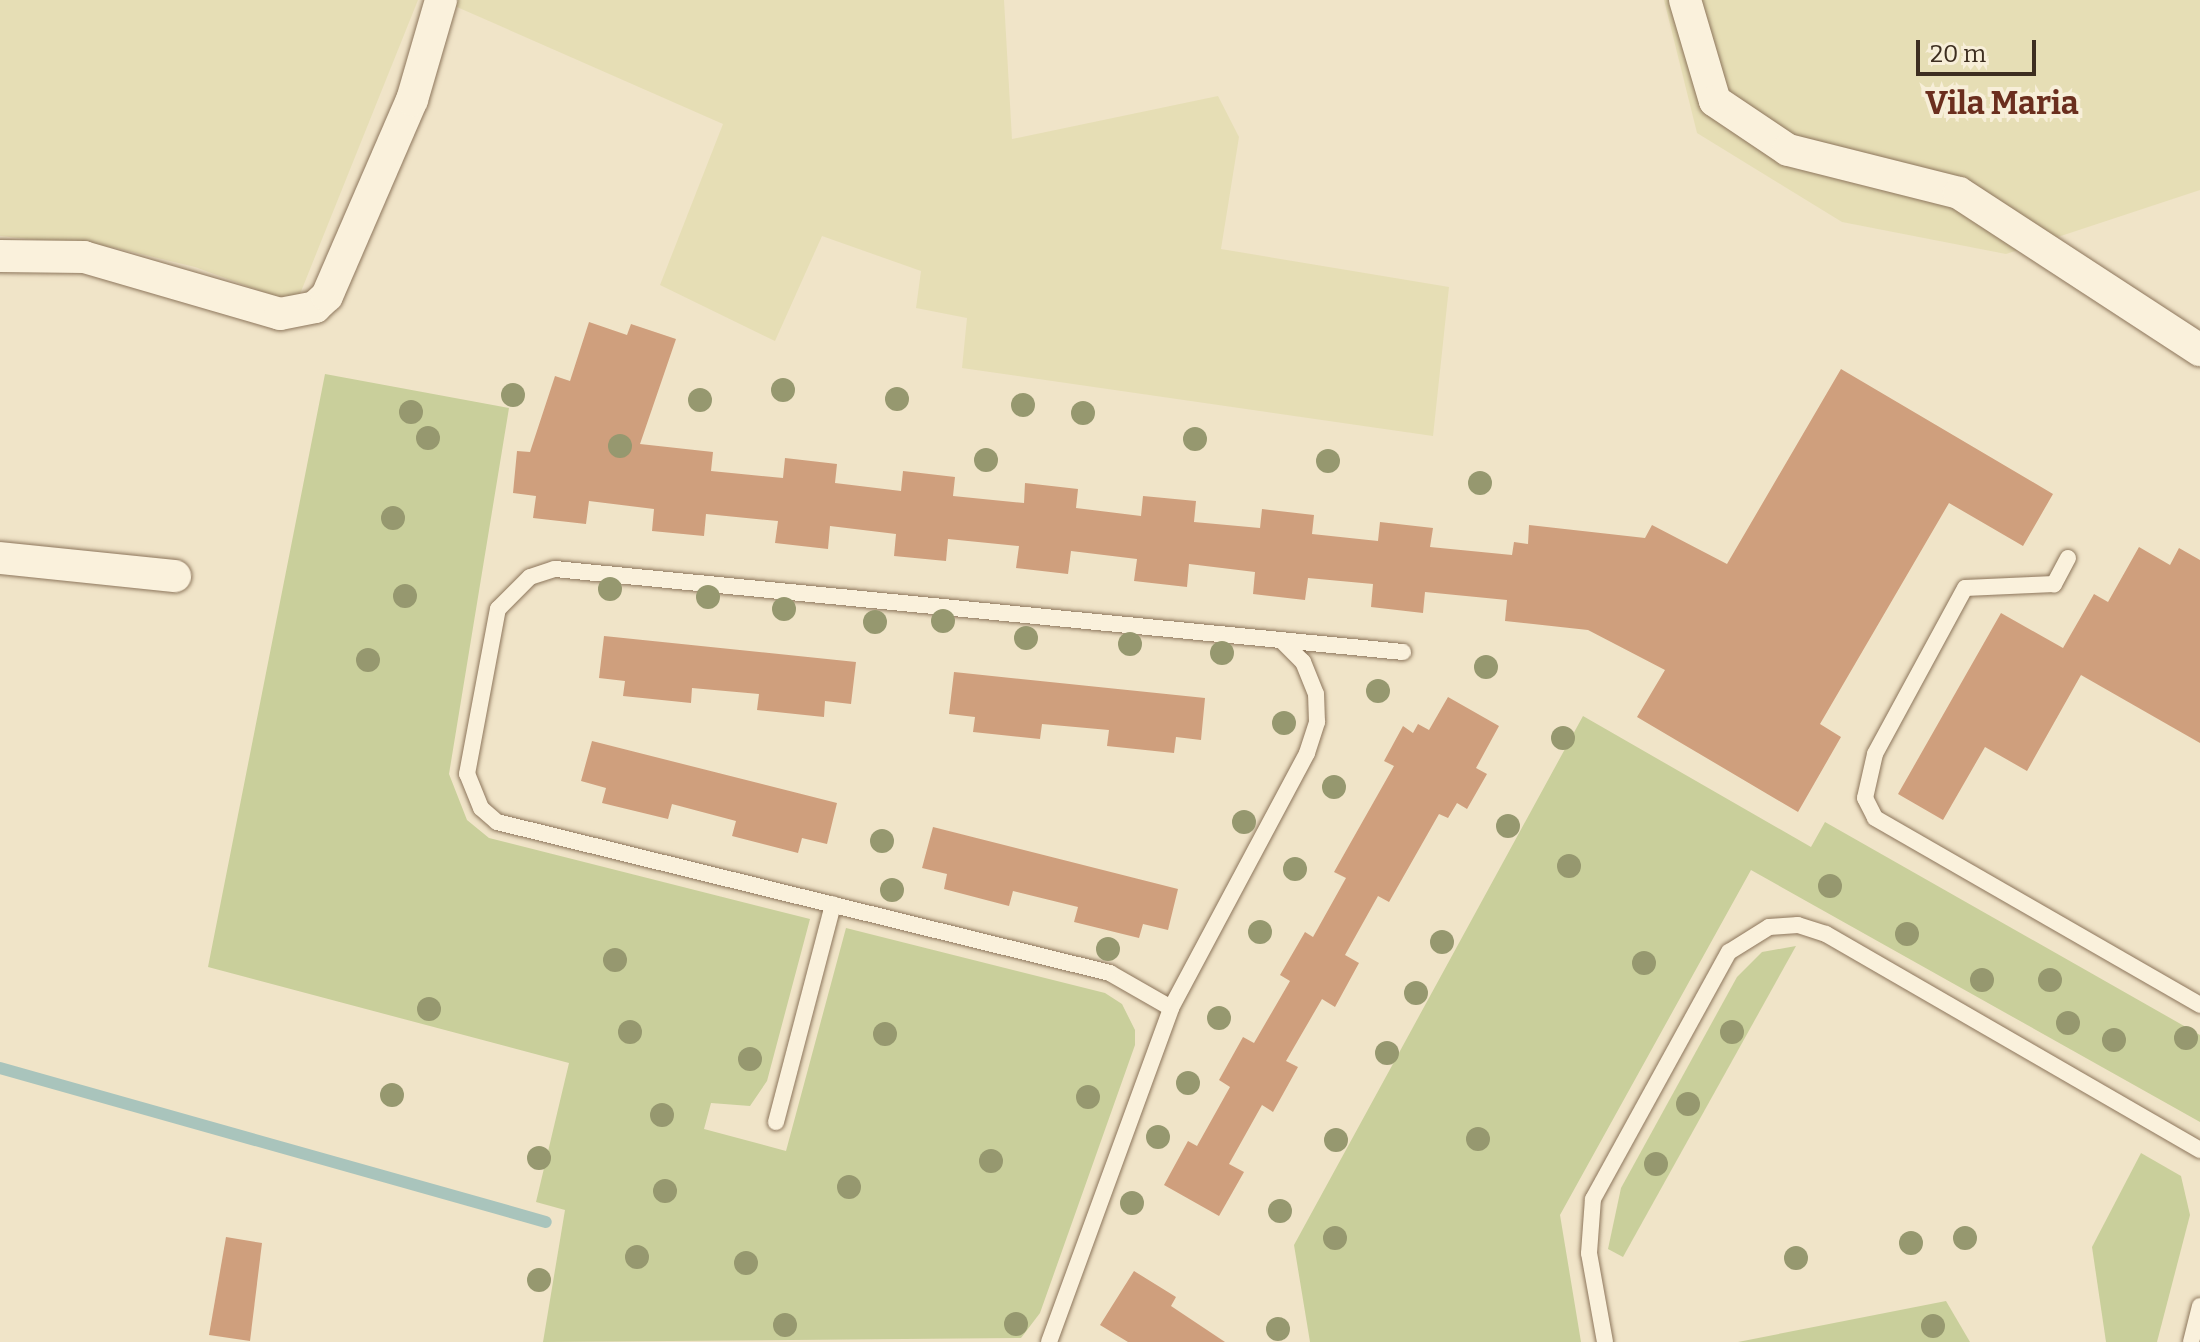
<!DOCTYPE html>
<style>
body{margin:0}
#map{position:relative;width:2200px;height:1342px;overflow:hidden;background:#f0e4c8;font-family:Bitter,serif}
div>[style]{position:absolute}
.farmland>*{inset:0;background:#e6deb5}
.green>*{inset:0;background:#c9cf9b}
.stream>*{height:12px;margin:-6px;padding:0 6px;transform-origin:6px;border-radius:6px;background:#a9c4bc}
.building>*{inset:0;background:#cf9f7d}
.roads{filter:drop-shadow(0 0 2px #8d765c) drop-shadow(0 0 2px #8d765c)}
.service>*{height:16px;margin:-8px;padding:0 8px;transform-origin:8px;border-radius:8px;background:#faf1dc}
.minor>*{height:32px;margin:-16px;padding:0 16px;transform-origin:16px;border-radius:16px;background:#faf1dc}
.trees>*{width:24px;height:24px;margin:-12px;border-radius:50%;background:#96986f}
span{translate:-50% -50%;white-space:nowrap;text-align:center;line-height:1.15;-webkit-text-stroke:8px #f7eed8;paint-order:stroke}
.quarter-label{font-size:32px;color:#6b2e1e;font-weight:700}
.scale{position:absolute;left:1916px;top:40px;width:120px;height:36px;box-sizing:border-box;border:4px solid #3d2e20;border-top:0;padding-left:10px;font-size:24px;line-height:28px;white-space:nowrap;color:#3d2e20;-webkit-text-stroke:6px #f7eed8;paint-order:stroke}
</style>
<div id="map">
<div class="farmland">
<div style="clip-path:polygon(0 0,418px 0,296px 304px,195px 267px,116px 248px,0 236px)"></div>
<div style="clip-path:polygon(441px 0,1004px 0,1012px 139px,1218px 96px,1239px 137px,1221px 249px,1449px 287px,1433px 436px,962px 368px,967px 318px,916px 308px,921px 271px,822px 236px,775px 341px,660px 285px,723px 124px)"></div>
<div style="clip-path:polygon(1664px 0,2200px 0,2200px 190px,2006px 254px,1842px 222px,1697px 133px)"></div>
</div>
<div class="green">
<div style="clip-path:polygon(325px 374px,509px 408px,449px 774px,467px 820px,489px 838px,810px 919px,767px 1081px,750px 1106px,711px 1103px,704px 1129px,786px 1151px,846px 928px,1105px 993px,1122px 1004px,1135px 1030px,1135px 1045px,1040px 1313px,1021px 1338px,543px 1342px,565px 1210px,536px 1202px,569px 1063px,208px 967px)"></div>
<div style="clip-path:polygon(1583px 716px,1811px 847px,1825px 822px,2200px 1035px,2200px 1122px,1751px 870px,1560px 1215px,1581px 1342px,1310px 1342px,1294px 1245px)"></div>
<div style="clip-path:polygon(1796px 946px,1623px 1257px,1608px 1249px,1621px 1188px,1737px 977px,1762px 952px)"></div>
<div style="clip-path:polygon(2141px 1153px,2181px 1176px,2190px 1215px,2157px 1342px,2106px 1342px,2092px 1247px)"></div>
<div style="clip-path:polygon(1946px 1301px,1970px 1342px,1738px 1342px)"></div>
</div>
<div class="stream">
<div style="left:0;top:1068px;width:567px;rotate:15.75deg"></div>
</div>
<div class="building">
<div style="clip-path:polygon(589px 322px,627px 335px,631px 324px,676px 339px,640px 444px,713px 452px,711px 471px,783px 478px,785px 458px,837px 464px,835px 483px,901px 491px,903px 471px,955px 477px,953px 496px,1024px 503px,1025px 483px,1078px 489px,1076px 508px,1141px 516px,1143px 496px,1196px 501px,1194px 522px,1260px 528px,1262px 509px,1314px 515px,1312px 534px,1378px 541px,1380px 522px,1433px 528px,1430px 547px,1512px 555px,1514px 542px,1528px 544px,1529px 525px,1645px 538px,1652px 525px,1727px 564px,1841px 369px,2053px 494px,2023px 546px,1949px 503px,1820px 724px,1841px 737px,1798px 812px,1637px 717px,1665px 670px,1588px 630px,1505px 621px,1507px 600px,1425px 592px,1423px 613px,1371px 607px,1373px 584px,1308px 578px,1305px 600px,1253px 594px,1255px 572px,1189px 564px,1187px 587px,1134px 581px,1137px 559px,1071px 551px,1068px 574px,1016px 568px,1019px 546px,948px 539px,946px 561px,894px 556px,896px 534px,830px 526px,828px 549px,775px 543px,778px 521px,706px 514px,704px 536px,652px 531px,654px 509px,589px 501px,586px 524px,533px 518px,536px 496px,513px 493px,517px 451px,530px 452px,555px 376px,570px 381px)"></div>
<div style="clip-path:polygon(2139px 547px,2170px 565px,2179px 548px,2200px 560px,2200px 743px,2081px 675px,2027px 771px,1985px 747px,1943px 820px,1898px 794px,2001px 613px,2063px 648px,2094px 594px,2108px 602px)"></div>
<div style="clip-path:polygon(604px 636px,856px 662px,851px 704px,825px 701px,824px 717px,757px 710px,759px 694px,692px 688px,691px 703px,623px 696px,625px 681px,599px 678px)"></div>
<div style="clip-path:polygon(954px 672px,1205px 698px,1201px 740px,1176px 737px,1174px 753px,1107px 746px,1109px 730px,1042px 724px,1040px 739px,973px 732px,975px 717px,949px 714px)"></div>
<div style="clip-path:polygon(1448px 697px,1499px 726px,1476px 768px,1487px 774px,1467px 809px,1457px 803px,1448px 818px,1439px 814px,1389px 902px,1378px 896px,1345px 955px,1359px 963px,1335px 1007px,1322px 999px,1286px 1061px,1298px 1067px,1273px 1112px,1262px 1105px,1229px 1164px,1244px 1172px,1219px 1216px,1164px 1185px,1188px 1141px,1197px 1146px,1230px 1087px,1219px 1080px,1243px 1037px,1254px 1043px,1290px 981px,1280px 975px,1305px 932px,1313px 937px,1346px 878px,1334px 872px,1394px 766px,1384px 761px,1403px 726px,1413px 733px,1418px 724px,1429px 730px)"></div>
<div style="clip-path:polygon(592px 741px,837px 803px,827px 844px,802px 838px,798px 853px,732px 836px,736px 821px,672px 804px,668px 819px,602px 803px,606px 788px,581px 781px)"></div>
<div style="clip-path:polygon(933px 827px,1178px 889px,1168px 930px,1143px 924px,1139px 938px,1074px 922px,1078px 907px,1013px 891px,1009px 906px,944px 889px,947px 874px,922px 868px)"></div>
<div style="clip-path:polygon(226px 1237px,262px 1243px,250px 1341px,209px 1335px)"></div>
<div style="clip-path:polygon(1134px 1271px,1176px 1297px,1171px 1306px,1225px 1342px,1128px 1342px,1100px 1325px)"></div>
</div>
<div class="roads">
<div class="service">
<div style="left:2068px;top:558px;width:30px;rotate:118deg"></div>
<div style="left:2054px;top:584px;width:89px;rotate:177.4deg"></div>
<div style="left:1965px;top:588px;width:189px;rotate:118.5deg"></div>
<div style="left:1875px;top:754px;width:45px;rotate:102.8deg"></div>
<div style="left:1865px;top:798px;width:22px;rotate:63deg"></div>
<div style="left:1875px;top:818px;width:375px;rotate:29.9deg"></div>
<div style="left:1171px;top:1008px;width:70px;rotate:-150.2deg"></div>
<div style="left:1110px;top:973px;width:631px;rotate:-166.16deg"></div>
<div style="left:497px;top:822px;width:21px;rotate:-139deg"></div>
<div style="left:481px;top:808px;width:37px;rotate:-112deg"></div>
<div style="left:467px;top:774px;width:168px;rotate:-79.4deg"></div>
<div style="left:498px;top:609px;width:45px;rotate:-45deg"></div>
<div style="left:530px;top:577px;width:26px;rotate:-18deg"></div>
<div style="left:555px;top:569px;width:852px;rotate:5.59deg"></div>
<div style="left:776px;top:1122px;width:225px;rotate:-75.3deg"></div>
<div style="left:1049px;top:1342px;width:356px;rotate:-69.9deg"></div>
<div style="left:1171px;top:1008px;width:289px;rotate:-61.9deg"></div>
<div style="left:1307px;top:753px;width:33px;rotate:-72deg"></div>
<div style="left:1317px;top:722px;width:28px;rotate:-92deg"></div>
<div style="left:1316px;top:694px;width:35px;rotate:-112deg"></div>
<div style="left:1303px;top:662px;width:31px;rotate:-135deg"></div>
<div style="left:1605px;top:1342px;width:90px;rotate:-100.2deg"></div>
<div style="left:1589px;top:1253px;width:54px;rotate:-85.8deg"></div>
<div style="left:1593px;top:1199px;width:282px;rotate:-61.2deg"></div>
<div style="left:1729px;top:952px;width:47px;rotate:-32deg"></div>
<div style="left:1769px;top:927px;width:29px;rotate:-4deg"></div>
<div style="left:1798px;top:925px;width:29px;rotate:18deg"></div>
<div style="left:1826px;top:934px;width:432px;rotate:30deg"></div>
<div style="left:2191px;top:1342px;width:37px;rotate:-76deg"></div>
</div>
<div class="minor">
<div style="left:1685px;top:0;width:105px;rotate:73.5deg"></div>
<div style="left:1715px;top:101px;width:88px;rotate:33.9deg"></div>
<div style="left:1788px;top:150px;width:176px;rotate:14.1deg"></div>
<div style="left:1959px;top:193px;width:288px;rotate:33.1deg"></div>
<div style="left:0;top:256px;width:84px;rotate:0.7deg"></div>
<div style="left:84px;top:257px;width:204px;rotate:16.2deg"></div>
<div style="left:280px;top:314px;width:36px;rotate:-11deg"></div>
<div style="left:315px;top:307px;width:16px;rotate:-43deg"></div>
<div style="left:327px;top:296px;width:214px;rotate:-66.6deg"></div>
<div style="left:412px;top:100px;width:104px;rotate:-73.8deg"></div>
<div style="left:0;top:558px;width:176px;rotate:5.9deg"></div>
</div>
</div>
<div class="trees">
<div style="left:783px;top:390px"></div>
<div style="left:513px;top:395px"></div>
<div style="left:897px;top:399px"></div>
<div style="left:700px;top:400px"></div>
<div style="left:1023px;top:405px"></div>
<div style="left:411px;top:412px"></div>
<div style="left:1083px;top:413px"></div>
<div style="left:428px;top:438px"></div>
<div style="left:1195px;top:439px"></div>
<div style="left:620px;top:446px"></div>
<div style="left:986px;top:460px"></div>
<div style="left:1328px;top:461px"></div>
<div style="left:1480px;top:483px"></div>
<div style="left:393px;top:518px"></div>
<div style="left:610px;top:589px"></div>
<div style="left:405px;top:596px"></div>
<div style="left:708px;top:597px"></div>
<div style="left:784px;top:609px"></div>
<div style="left:943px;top:621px"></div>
<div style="left:875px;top:622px"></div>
<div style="left:1026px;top:638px"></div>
<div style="left:1130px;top:644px"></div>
<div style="left:1222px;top:653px"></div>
<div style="left:368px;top:660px"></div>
<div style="left:1486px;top:667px"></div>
<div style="left:1378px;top:691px"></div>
<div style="left:1284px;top:723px"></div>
<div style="left:1563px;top:738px"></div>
<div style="left:1334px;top:787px"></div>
<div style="left:1244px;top:822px"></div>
<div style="left:1508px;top:826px"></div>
<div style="left:882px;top:841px"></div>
<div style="left:1569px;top:866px"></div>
<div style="left:1295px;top:869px"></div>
<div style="left:1830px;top:886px"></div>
<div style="left:892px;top:890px"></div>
<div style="left:1260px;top:932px"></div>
<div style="left:1907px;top:934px"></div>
<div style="left:1442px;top:942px"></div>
<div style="left:1108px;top:949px"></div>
<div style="left:615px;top:960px"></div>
<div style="left:1644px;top:963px"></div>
<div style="left:1982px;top:980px"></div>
<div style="left:2050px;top:980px"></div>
<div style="left:1416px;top:993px"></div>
<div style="left:429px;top:1009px"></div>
<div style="left:1219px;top:1018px"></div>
<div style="left:2068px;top:1023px"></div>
<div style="left:630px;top:1032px"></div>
<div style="left:1732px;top:1032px"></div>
<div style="left:885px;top:1034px"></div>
<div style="left:2186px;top:1038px"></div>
<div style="left:2114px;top:1040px"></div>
<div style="left:1387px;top:1053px"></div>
<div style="left:750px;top:1059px"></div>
<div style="left:1188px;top:1083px"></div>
<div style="left:392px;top:1095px"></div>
<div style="left:1088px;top:1097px"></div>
<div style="left:1688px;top:1104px"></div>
<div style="left:662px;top:1115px"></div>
<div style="left:1158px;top:1137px"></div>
<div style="left:1478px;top:1139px"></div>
<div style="left:1336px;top:1140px"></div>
<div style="left:539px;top:1158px"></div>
<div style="left:991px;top:1161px"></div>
<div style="left:1656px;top:1164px"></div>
<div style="left:849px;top:1187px"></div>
<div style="left:665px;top:1191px"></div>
<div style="left:1132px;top:1203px"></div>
<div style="left:1280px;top:1211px"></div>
<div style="left:1335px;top:1238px"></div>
<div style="left:1965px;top:1238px"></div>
<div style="left:1911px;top:1243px"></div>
<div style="left:637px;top:1257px"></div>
<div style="left:1796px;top:1258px"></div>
<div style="left:746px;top:1263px"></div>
<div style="left:539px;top:1280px"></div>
<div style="left:1016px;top:1324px"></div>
<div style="left:785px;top:1325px"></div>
<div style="left:1933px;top:1326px"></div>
<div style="left:1278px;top:1329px"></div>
</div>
<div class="quarter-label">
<span style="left:2002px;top:103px">Vila Maria</span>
</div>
<div class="scale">20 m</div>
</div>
